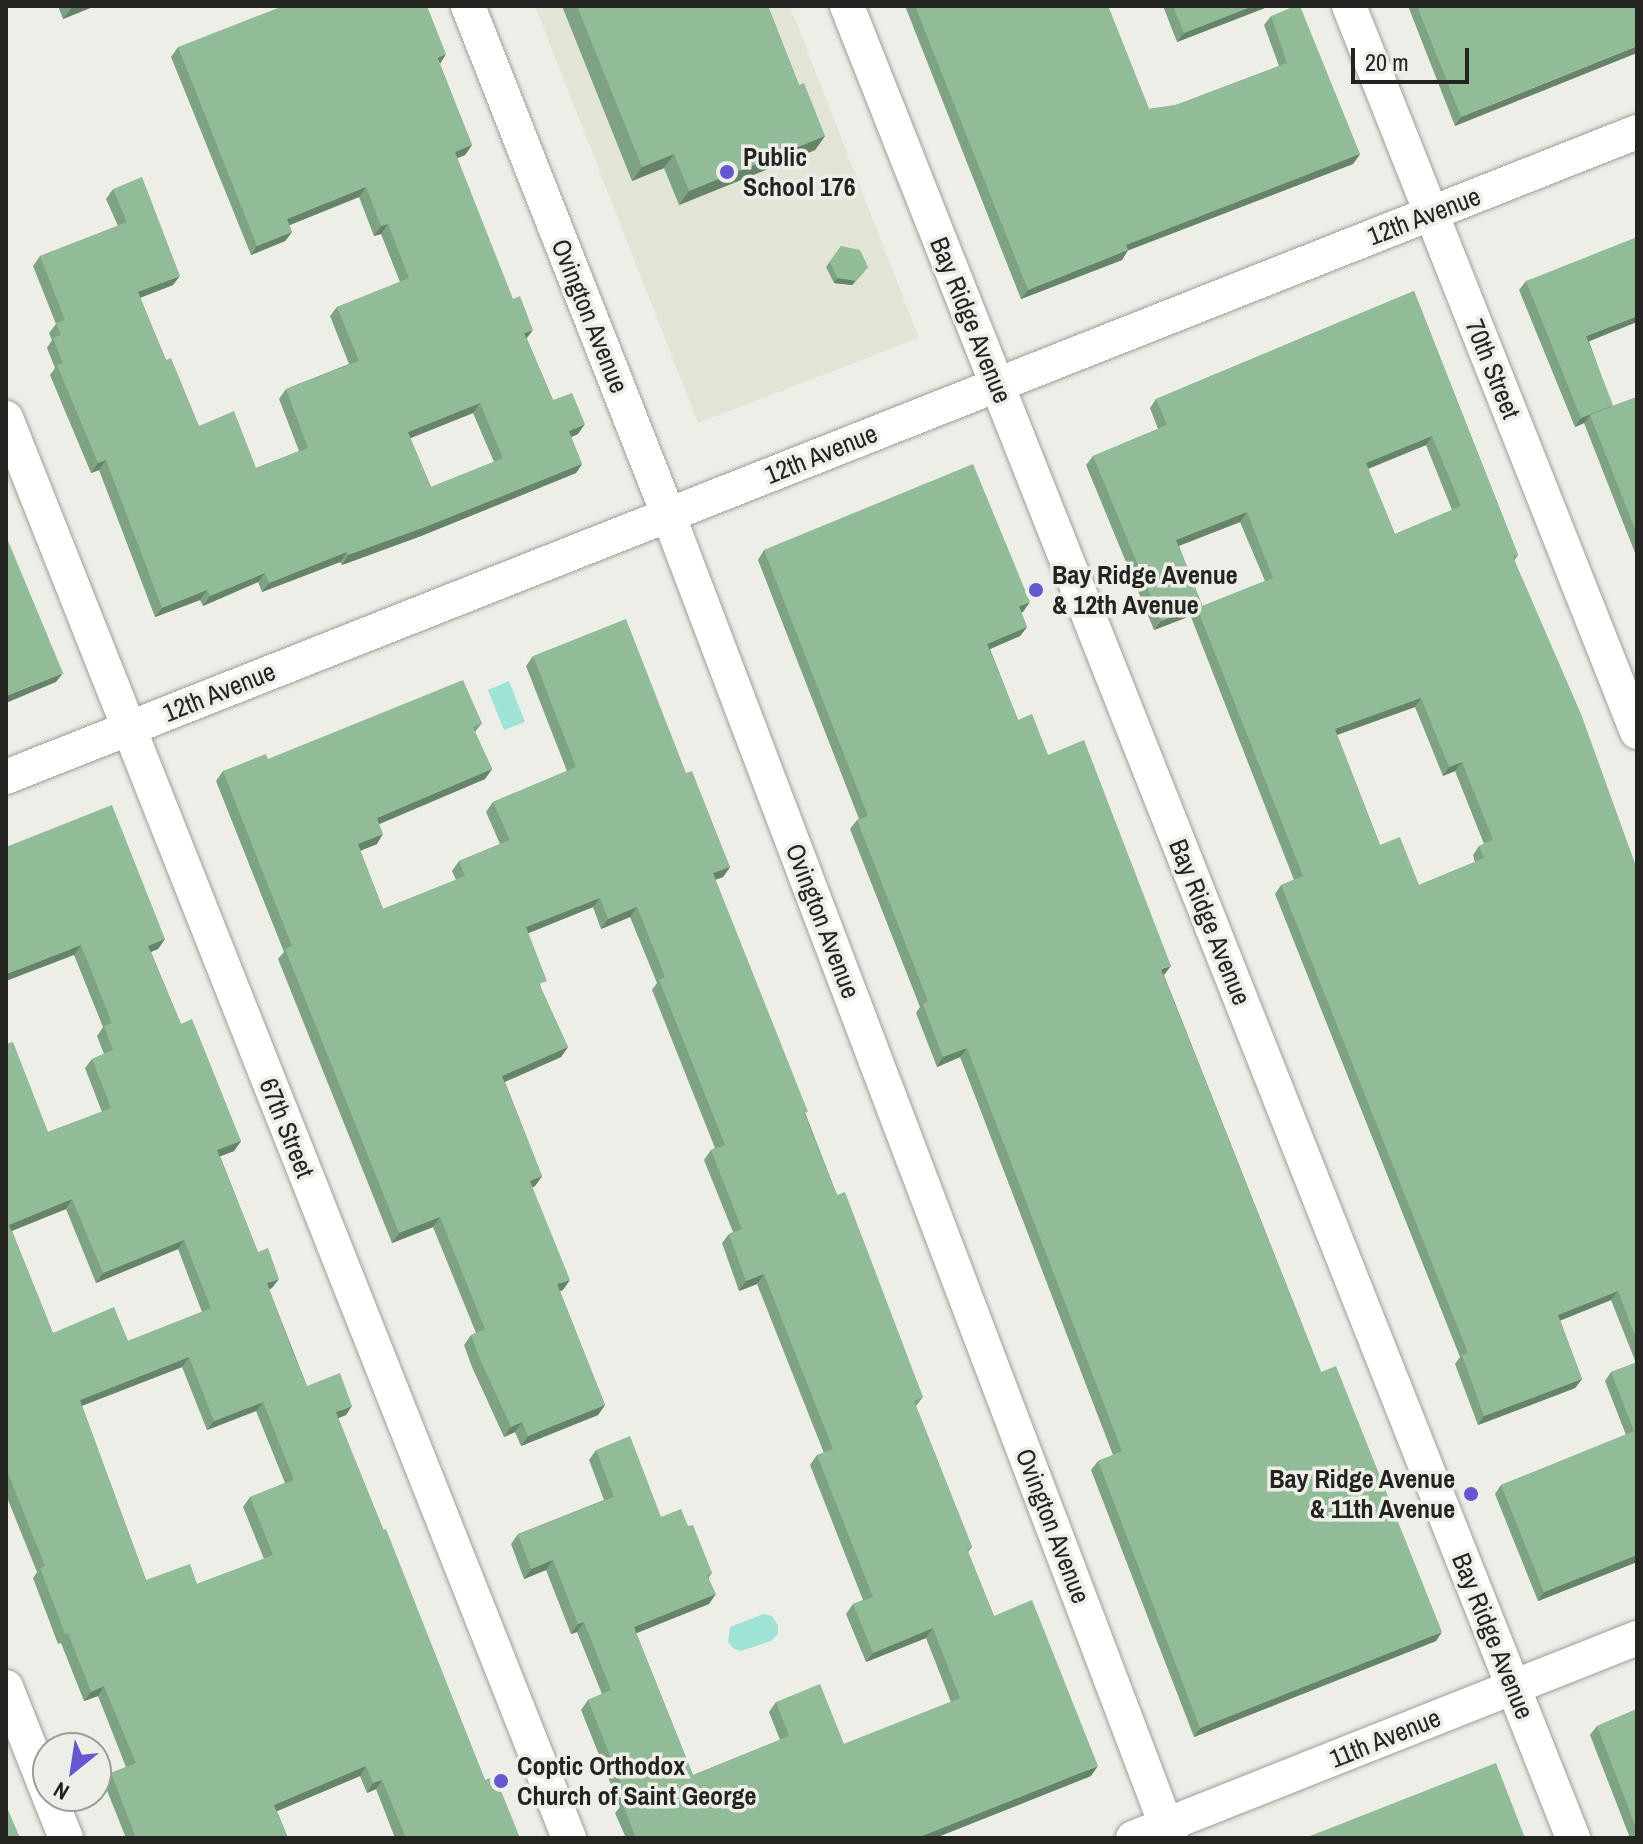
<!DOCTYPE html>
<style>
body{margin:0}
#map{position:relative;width:1643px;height:1844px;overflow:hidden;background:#edeee7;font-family:"Archivo Narrow",sans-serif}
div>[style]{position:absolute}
.built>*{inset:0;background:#e2e4d6}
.water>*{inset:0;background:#9fe2d6}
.roads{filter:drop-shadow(0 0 2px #9e9f99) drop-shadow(0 0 2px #9e9f99)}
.street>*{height:34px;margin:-17px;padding:0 17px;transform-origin:17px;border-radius:17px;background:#fff}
.wall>*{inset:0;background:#7ea282}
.shaded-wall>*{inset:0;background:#66846a}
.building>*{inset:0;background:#92bc97}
.dots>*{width:22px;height:22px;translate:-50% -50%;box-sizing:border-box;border:4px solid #edeee7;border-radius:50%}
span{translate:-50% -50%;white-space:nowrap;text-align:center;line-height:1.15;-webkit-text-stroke:7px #edeee7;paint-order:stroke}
.poi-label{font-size:26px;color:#232320;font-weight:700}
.left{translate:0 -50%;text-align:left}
.right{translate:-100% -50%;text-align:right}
.street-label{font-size:26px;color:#232320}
.frame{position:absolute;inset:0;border:8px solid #232320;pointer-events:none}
.north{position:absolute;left:32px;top:1732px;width:80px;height:80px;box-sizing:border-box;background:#edeee7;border:2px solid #9c9d97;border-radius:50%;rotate:210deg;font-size:22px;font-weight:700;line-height:32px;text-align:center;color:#232320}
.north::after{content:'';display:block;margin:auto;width:28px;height:36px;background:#6457d0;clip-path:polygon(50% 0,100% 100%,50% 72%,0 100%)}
.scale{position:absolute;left:1351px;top:48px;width:118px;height:36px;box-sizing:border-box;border:4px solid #232320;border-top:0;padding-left:10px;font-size:24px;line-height:28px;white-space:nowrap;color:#232320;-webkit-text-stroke:6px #edeee7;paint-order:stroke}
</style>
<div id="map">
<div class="built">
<div style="clip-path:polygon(535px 6px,790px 6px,919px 338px,698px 423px)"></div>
</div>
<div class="water">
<div style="clip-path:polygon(509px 681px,525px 722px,504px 730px,488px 690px)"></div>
<div style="clip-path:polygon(763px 1614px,772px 1616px,778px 1625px,778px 1634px,771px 1641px,741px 1651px,734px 1649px,728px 1642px,730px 1627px)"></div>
</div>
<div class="roads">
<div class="street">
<div style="left:468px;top:6px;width:546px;rotate:68.51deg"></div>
<div style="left:668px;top:514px;width:1416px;rotate:69.2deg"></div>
<div style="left:847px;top:6px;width:1971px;rotate:68.38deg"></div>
<div style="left:1349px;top:6px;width:781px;rotate:68.36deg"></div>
<div style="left:6px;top:418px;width:1528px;rotate:68.37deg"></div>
<div style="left:6px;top:777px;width:1754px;rotate:-21.58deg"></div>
<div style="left:6px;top:1687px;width:114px;rotate:68.4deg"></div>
<div style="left:49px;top:1796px;width:45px;rotate:68deg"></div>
<div style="left:1133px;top:1838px;width:542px;rotate:-21.64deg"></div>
</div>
</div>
<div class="wall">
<div style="clip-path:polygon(58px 6px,95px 6px,63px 19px)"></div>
<div style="clip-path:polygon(562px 6px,768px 6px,799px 85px,825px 136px,815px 150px,679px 205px,664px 168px,632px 181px)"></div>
<div style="clip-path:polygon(905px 6px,1108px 6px,1149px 109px,1176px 105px,1279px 66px,1264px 25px,1271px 16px,1360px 154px,1353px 164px,1128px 250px,1122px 260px,1021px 299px)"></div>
<div style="clip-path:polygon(1163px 6px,1270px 6px,1177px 42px)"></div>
<div style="clip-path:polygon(1408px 6px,1637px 6px,1455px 126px)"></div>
<div style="clip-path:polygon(evenodd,178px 47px,440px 64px,472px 145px,465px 155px,457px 158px,527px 339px,553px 400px,578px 434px,571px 437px,582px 464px,576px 473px,421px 536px,342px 565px,340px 562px,262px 592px,258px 582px,203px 606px,200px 600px,155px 617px,99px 470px,91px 473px,50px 375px,55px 368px,47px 348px,52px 340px,49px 333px,56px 324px,33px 266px,40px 256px,118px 226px,106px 199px,113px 189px,173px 285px,140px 298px,166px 360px,199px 426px,256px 468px,299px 451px,279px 399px,286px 389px,349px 364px,330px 316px,337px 307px,400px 282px,381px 234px,374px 236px,359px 197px,289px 225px,292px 232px,285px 241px,251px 255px,171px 57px,178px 47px,473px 413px,494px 462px,431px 487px,410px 438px,473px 413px)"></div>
<div style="clip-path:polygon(841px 246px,864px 272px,852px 285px,834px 283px,826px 267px)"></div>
<div style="clip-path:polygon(1526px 281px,1589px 341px,1612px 406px,1637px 397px,1637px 558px,1584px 423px,1575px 427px,1519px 290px)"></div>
<div style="clip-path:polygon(evenodd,1414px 291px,1518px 555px,1514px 561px,1637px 869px,1637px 1562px,1538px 1601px,1495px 1494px,1501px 1485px,1626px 1435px,1605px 1381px,1611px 1372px,1636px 1363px,1611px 1300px,1560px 1320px,1582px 1379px,1575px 1388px,1478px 1425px,1455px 1364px,1460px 1357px,1275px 894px,1281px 885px,1294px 880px,1191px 617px,1193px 615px,1154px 630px,1086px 465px,1093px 456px,1158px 429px,1150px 408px,1156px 399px,1414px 291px,1426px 445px,1452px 510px,1395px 534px,1368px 469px,1426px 445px,1414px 291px,1240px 522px,1265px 581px,1200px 607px,1202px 605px,1179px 546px,1240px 522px,1414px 291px,1415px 707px,1443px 776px,1455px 771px,1484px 844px,1479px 846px,1473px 855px,1475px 862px,1419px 885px,1380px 845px,1337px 735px,1415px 707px)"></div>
<div style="clip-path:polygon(764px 550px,1023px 612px,1021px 612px,1027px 627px,1020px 636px,990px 649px,1018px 720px,1048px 755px,1164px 975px,1321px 1372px,1436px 1641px,1194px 1737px,1091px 1470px,1098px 1461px,1113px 1455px,960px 1057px,937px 1067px,916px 1013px,920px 1007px,850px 829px,857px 820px,859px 819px,758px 560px)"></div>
<div style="clip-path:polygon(533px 656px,686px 773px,730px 867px,723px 877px,715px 880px,837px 1195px,923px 1397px,916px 1406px,972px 1547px,968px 1552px,994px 1616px,1091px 1776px,935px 1838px,626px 1838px,615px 1813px,620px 1807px,581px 1710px,588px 1700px,602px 1694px,577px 1632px,571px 1634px,546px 1570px,524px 1579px,511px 1544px,518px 1534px,604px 1500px,589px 1460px,596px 1450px,661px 1517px,688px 1526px,712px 1573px,709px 1577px,709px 1604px,636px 1633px,693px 1775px,780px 1740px,769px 1712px,776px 1702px,844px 1744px,951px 1702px,926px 1638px,866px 1662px,846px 1614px,853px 1604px,863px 1600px,810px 1465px,817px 1455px,824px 1453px,757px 1284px,739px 1291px,722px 1243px,729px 1234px,733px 1232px,704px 1160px,711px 1150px,715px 1148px,652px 990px,657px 983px,630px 917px,601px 929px,593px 907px,528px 933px,541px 988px,568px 1047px,561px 1057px,505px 1082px,542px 1176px,535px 1186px,532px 1187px,563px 1290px,560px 1291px,605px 1405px,598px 1415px,521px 1446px,515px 1432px,504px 1437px,472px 1367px,464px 1345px,471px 1335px,476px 1333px,433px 1227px,392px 1243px,278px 959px,284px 952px,216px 781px,223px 771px,268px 759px,482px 723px,475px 732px,492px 769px,485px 779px,379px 824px,377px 844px,360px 851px,383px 909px,456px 880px,452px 871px,459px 861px,500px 844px,486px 812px,493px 802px,567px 771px,526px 666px)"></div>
<div style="clip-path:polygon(evenodd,6px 847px,165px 939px,158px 949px,151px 952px,181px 1024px,241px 1141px,234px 1151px,220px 1156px,272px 1288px,269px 1289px,307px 1386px,346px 1415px,338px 1418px,485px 1780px,520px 1838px,395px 1838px,376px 1789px,367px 1793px,360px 1776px,277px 1811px,288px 1838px,126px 1838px,104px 1783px,111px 1773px,126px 1767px,98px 1696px,84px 1701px,61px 1643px,58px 1644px,33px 1578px,37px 1572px,6px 1495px,6px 1044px,48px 1132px,102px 1112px,85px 1068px,92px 1059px,104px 1054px,97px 1036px,103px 1027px,74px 955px,6px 847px,66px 1209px,96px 1283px,178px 1249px,202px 1312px,128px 1341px,53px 1333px,12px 1231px,66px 1209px,6px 847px,182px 1367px,207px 1430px,256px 1411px,285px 1483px,250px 1497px,243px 1507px,264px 1559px,197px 1584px,146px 1580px,82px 1406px,182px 1367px)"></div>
<div style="clip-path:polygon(1637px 1709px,1637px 1838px,1630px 1838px,1590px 1735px,1597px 1726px)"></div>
</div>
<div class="shaded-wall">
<div style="clip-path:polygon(73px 6px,95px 6px,63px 19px)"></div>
<div style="clip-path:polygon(1253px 6px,1270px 6px,1177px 42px,1184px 33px)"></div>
<div style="clip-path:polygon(1637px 46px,1637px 53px,1455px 126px,1461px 117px)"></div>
<div style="clip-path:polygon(446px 54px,440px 64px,437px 58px)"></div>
<div style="clip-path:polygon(825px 136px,815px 150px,679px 205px,689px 191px)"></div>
<div style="clip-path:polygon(472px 145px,465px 155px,448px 162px,455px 152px)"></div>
<div style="clip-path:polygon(674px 154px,664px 168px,632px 181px,642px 167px)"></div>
<div style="clip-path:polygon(1360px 154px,1353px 164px,1119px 254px,1126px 245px)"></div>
<div style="clip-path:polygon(366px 187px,359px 197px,280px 229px,287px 219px)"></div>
<div style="clip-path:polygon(388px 224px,381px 234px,374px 236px,381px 226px)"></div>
<div style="clip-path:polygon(292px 232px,285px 241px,251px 255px,257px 246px)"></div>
<div style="clip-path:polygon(1128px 250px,1122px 260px,1021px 299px,1028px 290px)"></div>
<div style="clip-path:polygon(868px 267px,852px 285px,834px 283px,837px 278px)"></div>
<div style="clip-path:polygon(180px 276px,173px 285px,131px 301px,138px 292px)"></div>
<div style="clip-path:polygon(1637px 316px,1637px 322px,1580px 345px,1586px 336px)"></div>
<div style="clip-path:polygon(533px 330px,526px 339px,524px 333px)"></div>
<div style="clip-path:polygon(480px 403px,473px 413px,401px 442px,408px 432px)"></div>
<div style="clip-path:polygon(1613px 405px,1590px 415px,1584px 423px,1575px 427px,1581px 418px)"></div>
<div style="clip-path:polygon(585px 424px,578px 434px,562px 441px,569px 431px)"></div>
<div style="clip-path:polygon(1432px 436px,1426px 445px,1360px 472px,1366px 463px)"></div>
<div style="clip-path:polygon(106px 460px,99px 470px,91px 473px,98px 463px)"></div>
<div style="clip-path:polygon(582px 464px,576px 473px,421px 536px,342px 565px,348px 555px)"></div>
<div style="clip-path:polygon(1247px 512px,1240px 522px,1170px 549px,1176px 540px)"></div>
<div style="clip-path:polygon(347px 552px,340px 562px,262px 592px,269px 583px)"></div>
<div style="clip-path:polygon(265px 573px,258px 582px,203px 606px,210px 596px)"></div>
<div style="clip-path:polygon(207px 590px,200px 600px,155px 617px,162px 608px)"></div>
<div style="clip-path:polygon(1030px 602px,1023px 612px,1012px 616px,1019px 606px)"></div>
<div style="clip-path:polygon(1202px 605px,1193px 615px,1154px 630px,1161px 621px)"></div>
<div style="clip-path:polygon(1027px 627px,1020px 636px,981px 653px,987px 644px)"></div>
<div style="clip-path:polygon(63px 673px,56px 682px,6px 703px,6px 696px)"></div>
<div style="clip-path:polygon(1421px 698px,1415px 707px,1328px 738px,1335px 729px)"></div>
<div style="clip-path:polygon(1462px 762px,1455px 771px,1443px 776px,1449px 767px)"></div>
<div style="clip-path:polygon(492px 769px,485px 779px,370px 828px,377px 818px)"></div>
<div style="clip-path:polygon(383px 834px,377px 844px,351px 854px,358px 844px)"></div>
<div style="clip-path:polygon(730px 867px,723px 877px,706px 883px,713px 873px)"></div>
<div style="clip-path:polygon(600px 898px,593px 907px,519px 937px,526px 927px)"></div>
<div style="clip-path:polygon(637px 907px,630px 917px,601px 929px,608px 919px)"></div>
<div style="clip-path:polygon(165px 939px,158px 949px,142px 955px,148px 946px)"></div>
<div style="clip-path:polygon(81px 945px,74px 955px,6px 981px,6px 974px)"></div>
<div style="clip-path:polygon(1171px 966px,1164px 975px,1155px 978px,1161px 969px)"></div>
<div style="clip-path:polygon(568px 1047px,561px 1057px,495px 1086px,502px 1076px)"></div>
<div style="clip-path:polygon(967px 1048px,960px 1057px,937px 1067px,943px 1057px)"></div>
<div style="clip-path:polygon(241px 1141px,234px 1151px,211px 1160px,217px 1150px)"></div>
<div style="clip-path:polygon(542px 1176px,535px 1186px,523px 1191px,530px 1181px)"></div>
<div style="clip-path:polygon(72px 1199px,66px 1209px,6px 1233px,9px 1225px)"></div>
<div style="clip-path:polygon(440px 1217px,433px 1227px,392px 1243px,399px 1233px)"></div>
<div style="clip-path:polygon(184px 1240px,178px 1249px,96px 1283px,103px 1273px)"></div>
<div style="clip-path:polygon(764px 1274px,757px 1284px,739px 1291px,746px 1281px)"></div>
<div style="clip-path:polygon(279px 1279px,272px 1288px,260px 1293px,267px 1283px)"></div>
<div style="clip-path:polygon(570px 1280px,563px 1290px,550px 1294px,557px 1284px)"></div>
<div style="clip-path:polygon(1618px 1291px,1611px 1300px,1552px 1324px,1558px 1315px)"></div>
<div style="clip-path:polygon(189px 1357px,182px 1367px,73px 1409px,80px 1400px)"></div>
<div style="clip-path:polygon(1582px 1379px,1575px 1388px,1478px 1425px,1484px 1416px)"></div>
<div style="clip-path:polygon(263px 1402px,256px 1411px,207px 1430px,214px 1421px)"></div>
<div style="clip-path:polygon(605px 1405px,598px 1415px,521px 1446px,528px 1436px)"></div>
<div style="clip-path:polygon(352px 1406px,346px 1415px,329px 1422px,336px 1412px)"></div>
<div style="clip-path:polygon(522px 1422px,515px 1432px,504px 1437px,511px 1427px)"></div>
<div style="clip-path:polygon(1637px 1555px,1637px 1562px,1538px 1601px,1544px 1592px)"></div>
<div style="clip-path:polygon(553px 1560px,546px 1570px,524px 1579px,531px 1569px)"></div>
<div style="clip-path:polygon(716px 1594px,709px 1604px,627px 1637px,634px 1627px)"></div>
<div style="clip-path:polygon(584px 1622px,577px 1632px,571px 1634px,578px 1624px)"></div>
<div style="clip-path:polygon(933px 1628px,926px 1638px,866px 1662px,873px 1653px)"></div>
<div style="clip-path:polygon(1442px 1632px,1436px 1641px,1194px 1737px,1200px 1728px)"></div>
<div style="clip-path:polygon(104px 1686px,98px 1696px,84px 1701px,91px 1692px)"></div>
<div style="clip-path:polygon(366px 1766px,360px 1776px,268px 1815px,274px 1805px)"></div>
<div style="clip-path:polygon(1098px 1766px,1091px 1776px,935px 1838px,917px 1838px)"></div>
<div style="clip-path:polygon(382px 1780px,376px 1789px,367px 1793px,373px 1783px)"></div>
</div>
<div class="building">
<div style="clip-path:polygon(evenodd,283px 6px,427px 6px,446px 54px,437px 58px,472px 145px,455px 152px,513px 299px,520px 296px,533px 330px,524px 333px,553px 400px,572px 393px,585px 424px,569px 431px,582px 464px,428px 526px,348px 555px,347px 552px,269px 583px,265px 573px,210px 596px,207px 590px,162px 608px,106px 460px,98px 463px,57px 365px,63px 363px,53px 338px,61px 335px,56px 323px,65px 320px,40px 256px,127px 222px,113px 189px,142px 177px,180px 276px,138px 292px,166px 360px,171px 358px,199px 426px,234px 411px,256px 468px,308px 448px,286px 389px,359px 361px,337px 307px,409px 278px,388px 224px,381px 226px,366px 187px,287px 219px,292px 232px,257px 246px,178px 47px,283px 6px,480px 403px,503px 458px,431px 487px,408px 432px,480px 403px)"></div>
<div style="clip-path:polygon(577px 6px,768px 6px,799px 85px,804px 83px,825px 136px,689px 191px,674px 154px,642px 167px)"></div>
<div style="clip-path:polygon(915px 6px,1108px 6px,1149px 109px,1176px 105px,1287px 63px,1271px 16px,1295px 6px,1300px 6px,1360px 154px,1126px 245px,1128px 250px,1028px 290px)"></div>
<div style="clip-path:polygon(1173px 6px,1253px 6px,1184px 33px)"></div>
<div style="clip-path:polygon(1417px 6px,1637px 6px,1637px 46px,1461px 117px)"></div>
<div style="clip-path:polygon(1637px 237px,1637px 316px,1586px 336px,1613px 405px,1581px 418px,1526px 281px)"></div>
<div style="clip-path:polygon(841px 246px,860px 250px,868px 267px,856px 281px,837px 278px,830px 262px)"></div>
<div style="clip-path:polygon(evenodd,1414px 291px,1518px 555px,1513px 557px,1581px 714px,1637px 869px,1637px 885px,1636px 885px,1637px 888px,1637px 1341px,1618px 1291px,1558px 1315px,1582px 1379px,1484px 1416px,1462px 1355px,1468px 1353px,1281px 885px,1303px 876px,1197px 608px,1273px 578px,1247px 512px,1176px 540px,1202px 605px,1161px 621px,1093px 456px,1167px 425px,1156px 399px,1414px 291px,1432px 436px,1461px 506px,1395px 534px,1366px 463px,1432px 436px,1414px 291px,1421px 698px,1449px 767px,1462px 762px,1493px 840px,1479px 846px,1484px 858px,1419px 885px,1400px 837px,1380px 845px,1335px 729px,1421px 698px)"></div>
<div style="clip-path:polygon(1637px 397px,1637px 534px,1590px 415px)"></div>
<div style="clip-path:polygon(973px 464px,1030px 602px,1019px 606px,1027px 627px,987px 644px,1018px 720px,1032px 714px,1048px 755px,1084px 740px,1171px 966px,1161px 969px,1289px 1292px,1321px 1372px,1336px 1366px,1442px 1632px,1200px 1728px,1098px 1461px,1122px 1451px,967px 1048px,943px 1057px,923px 1004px,928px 1001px,857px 820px,868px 816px,764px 550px)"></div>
<div style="clip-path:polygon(6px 536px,63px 673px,6px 696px)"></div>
<div style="clip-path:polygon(626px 619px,686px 773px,692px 771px,730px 867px,713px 873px,808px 1112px,804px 1113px,837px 1195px,845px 1192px,923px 1397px,914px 1401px,972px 1547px,967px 1549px,994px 1616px,1032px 1600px,1098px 1766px,917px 1838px,636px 1838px,622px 1803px,628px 1801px,588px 1700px,611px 1690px,584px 1622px,578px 1624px,553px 1560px,531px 1569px,518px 1534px,614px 1497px,596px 1450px,630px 1436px,661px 1517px,681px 1509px,688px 1526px,693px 1525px,712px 1573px,707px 1575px,716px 1594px,634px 1627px,693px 1775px,789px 1736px,776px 1702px,820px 1684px,844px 1744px,960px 1698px,933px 1628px,873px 1653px,853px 1604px,873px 1597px,817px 1455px,833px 1449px,764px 1274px,746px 1281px,729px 1234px,742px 1229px,711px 1150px,725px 1145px,659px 980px,665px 977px,637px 907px,608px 919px,600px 898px,526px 927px,547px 981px,539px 984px,568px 1047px,502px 1076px,542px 1176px,530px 1181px,570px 1280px,557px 1284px,605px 1405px,528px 1436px,522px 1422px,511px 1427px,479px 1357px,471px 1335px,485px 1329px,440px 1217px,399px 1233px,285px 949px,292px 946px,223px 771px,266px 754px,268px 759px,463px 680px,482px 723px,473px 727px,492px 769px,377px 818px,383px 834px,358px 844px,383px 909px,465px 876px,459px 861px,510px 840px,493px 802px,576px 767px,533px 656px)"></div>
<div style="clip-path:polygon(evenodd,112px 805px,165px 939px,148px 946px,181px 1024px,192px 1019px,241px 1141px,217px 1150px,258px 1252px,268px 1248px,279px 1279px,267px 1283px,293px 1353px,307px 1386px,340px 1373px,352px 1406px,336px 1412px,383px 1530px,386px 1529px,485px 1780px,495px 1776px,520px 1838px,406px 1838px,382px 1780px,373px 1783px,366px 1766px,274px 1805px,288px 1838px,136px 1838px,111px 1773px,136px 1763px,104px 1686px,91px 1692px,68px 1633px,65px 1634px,40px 1568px,45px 1566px,6px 1468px,6px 1044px,13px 1042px,48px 1132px,111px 1108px,92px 1059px,113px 1050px,104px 1026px,112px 1023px,81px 945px,6px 974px,6px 847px,112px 805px,72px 1199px,103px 1273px,184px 1240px,211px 1308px,128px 1341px,114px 1307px,53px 1333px,9px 1225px,72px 1199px,112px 805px,189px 1357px,214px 1421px,263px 1402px,294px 1480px,250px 1497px,273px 1555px,197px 1584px,190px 1564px,146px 1580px,80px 1400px,189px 1357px)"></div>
<div style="clip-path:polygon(1637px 1362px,1637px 1555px,1544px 1592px,1501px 1485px,1634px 1431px,1611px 1372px)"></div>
<div style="clip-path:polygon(1637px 1709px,1637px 1830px,1597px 1726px)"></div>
<div style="clip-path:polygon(1496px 1763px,1525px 1838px,1305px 1838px)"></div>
<div style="clip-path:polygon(6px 1805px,20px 1838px,6px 1838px)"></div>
</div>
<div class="dots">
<div style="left:727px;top:172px;background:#6457d0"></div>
<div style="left:1036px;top:590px;background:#6457d0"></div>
<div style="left:1471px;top:1494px;background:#6457d0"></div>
<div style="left:501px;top:1781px;background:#6457d0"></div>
</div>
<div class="poi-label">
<span class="left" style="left:743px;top:172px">Public<br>School 176</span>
<span class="left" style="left:1052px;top:590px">Bay Ridge Avenue<br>&amp; 12th Avenue</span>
<span class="right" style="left:1455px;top:1494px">Bay Ridge Avenue<br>&amp; 11th Avenue</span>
<span class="left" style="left:517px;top:1781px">Coptic Orthodox<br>Church of Saint George</span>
</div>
<div class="street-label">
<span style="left:1424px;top:216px;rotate:-21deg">12th Avenue</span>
<span style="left:590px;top:316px;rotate:68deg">Ovington Avenue</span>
<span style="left:971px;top:320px;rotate:68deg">Bay Ridge Avenue</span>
<span style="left:1493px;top:369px;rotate:68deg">70th Street</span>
<span style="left:821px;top:454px;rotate:-22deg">12th Avenue</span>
<span style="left:219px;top:692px;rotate:-22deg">12th Avenue</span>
<span style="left:823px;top:921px;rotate:69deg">Ovington Avenue</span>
<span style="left:1210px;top:922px;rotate:68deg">Bay Ridge Avenue</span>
<span style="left:287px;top:1128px;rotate:68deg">67th Street</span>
<span style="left:1053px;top:1526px;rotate:69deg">Ovington Avenue</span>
<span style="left:1493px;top:1636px;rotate:68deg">Bay Ridge Avenue</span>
<span style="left:1385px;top:1738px;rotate:-22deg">11th Avenue</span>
</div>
<div class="frame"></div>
<div class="north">N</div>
<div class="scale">20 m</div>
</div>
